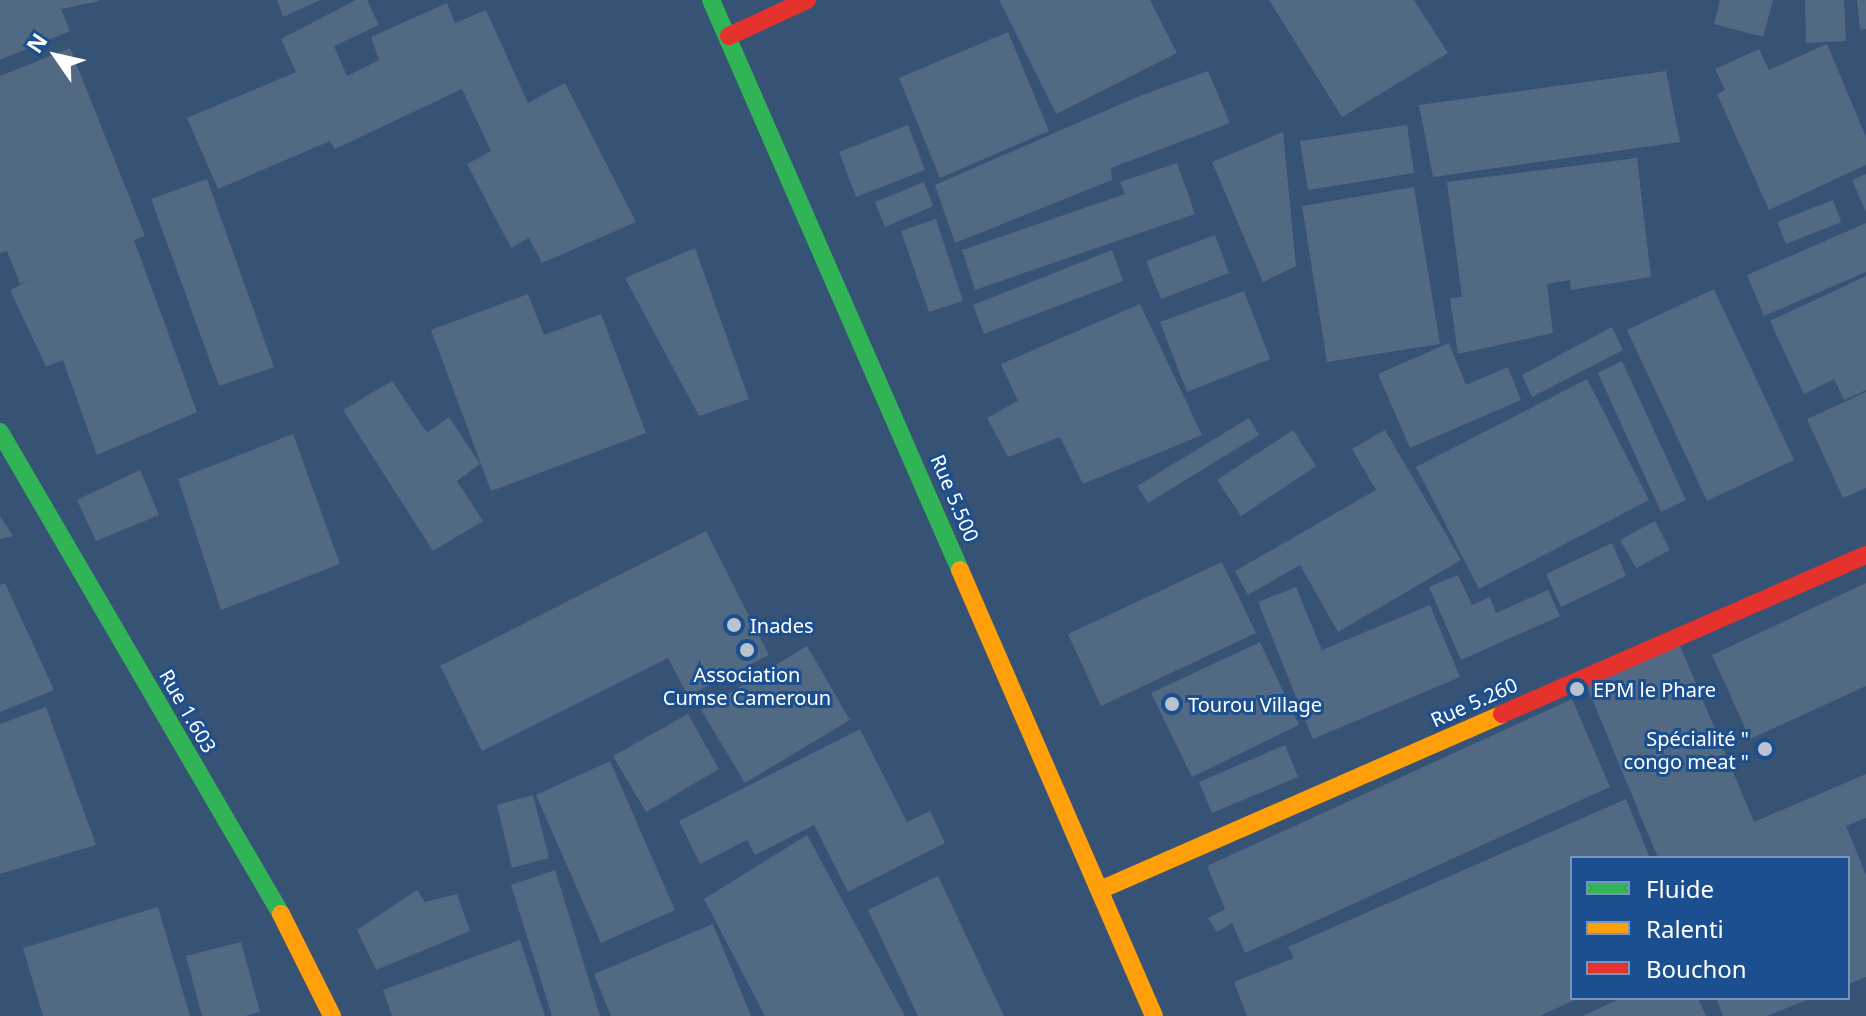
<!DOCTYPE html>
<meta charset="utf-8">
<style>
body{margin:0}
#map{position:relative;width:1866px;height:1016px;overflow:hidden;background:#365274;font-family:"Noto Sans",sans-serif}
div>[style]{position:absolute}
.building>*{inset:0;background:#526984}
.fast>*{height:18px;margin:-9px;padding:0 9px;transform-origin:9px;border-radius:9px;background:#30b455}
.slow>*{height:18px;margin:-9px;padding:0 9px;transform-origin:9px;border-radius:9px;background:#ff9f0a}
.jam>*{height:18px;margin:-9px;padding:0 9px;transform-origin:9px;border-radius:9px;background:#e5322d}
.dots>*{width:22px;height:22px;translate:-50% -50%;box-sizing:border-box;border:4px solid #1b4f8f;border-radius:50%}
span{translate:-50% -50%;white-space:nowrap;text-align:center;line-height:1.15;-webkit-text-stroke:6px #1b4f8f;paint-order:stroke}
.street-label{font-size:20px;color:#fff}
.poi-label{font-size:20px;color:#fff}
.left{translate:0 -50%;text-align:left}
.right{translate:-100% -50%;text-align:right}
.legend{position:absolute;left:1570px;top:856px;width:280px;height:144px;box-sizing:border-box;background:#1b4f8f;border:2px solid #7695bc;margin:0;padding:10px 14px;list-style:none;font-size:24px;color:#fff}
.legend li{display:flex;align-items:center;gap:16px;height:40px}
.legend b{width:40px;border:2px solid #7695bc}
.north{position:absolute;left:16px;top:16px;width:80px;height:80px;-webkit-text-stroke:6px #1b4f8f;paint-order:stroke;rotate:304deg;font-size:22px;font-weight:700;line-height:32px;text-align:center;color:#fff}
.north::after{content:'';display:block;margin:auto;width:28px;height:36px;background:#fff;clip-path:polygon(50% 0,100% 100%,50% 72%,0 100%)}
</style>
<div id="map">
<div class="building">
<div style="clip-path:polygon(0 0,99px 0,99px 1px,61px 9px,70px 31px,0 60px)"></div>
<div style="clip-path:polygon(277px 0,320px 0,283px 17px)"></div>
<div style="clip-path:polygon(356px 0,367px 0,379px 25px,334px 46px,347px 76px,379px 60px,371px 37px,447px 3px,455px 23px,486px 10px,528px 103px,565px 83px,636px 222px,542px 263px,529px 238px,511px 248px,467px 164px,491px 151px,462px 89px,335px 149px,330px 141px,218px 189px,187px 118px,296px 72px,281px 39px)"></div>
<div style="clip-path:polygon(999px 0,1150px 0,1177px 53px,1056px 114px)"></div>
<div style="clip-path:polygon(1269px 0,1414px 0,1448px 53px,1342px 117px)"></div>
<div style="clip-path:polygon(1720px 0,1773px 0,1763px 37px,1714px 24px)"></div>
<div style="clip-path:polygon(1805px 0,1844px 0,1846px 41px,1806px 43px)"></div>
<div style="clip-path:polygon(1857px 0,1866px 0,1866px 29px,1860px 30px)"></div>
<div style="clip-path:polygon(1008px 32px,1049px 131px,940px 178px,899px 78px)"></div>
<div style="clip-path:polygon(1827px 44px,1866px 137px,1866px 165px,1769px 210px,1717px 94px,1725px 90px,1715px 69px,1759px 49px,1769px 70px)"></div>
<div style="clip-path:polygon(70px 48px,145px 236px,134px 240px,197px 412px,97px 455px,63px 360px,46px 367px,10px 290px,30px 280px,20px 284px,7px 251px,0 253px,0 76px)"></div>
<div style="clip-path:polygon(1208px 71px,1230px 123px,1111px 168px,1112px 180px,955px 243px,935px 185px,1137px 97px)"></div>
<div style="clip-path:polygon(1666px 71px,1680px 142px,1433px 177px,1419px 105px)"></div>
<div style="clip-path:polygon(908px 125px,925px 170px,856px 197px,839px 152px)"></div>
<div style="clip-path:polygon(1407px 125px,1414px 173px,1308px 190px,1300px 141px)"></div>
<div style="clip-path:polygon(1283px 132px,1296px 266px,1263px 282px,1212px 162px)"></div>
<div style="clip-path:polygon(1637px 158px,1651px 277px,1571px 290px,1570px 280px,1547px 284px,1553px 333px,1458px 354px,1450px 298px,1462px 297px,1447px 182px)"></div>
<div style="clip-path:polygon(1177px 163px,1195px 214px,975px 290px,962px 250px,1125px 194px,1120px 182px)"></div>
<div style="clip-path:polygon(1866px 174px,1866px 212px,1852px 180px)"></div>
<div style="clip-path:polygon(207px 179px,274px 367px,219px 386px,151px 199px)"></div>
<div style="clip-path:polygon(924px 182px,933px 206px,885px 227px,875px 202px)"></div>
<div style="clip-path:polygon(1414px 187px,1440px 344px,1327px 362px,1302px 206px)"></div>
<div style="clip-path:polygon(1833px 200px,1841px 222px,1786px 244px,1777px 222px)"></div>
<div style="clip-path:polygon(936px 219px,963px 301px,929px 312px,901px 231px)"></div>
<div style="clip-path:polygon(1866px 223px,1866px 272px,1764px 316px,1747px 275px)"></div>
<div style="clip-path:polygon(1215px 235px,1229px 273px,1161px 299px,1146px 261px)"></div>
<div style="clip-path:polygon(695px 248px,749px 399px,699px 416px,625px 278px)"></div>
<div style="clip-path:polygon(1112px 250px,1123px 281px,984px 334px,973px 305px)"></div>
<div style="clip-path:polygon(1866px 276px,1866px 390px,1844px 400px,1834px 379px,1804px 394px,1770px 321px)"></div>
<div style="clip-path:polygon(1714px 289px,1794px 460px,1707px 501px,1627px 330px)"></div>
<div style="clip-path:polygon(1244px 291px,1270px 359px,1187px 392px,1160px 322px)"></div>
<div style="clip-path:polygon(528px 294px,544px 335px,601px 314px,646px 433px,491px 491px,431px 330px)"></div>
<div style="clip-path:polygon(1140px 304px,1202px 435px,1083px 484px,1060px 437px,1008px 457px,987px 418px,1018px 401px,1001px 364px)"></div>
<div style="clip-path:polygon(1612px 327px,1623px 350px,1532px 397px,1522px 375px)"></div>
<div style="clip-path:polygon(1449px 343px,1466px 385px,1508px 367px,1521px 400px,1410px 448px,1378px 374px)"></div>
<div style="clip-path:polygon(1622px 361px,1686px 500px,1661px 512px,1598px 373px)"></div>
<div style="clip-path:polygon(1587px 379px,1649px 500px,1479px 589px,1416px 467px)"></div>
<div style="clip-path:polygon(392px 381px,427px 433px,449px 417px,480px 464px,457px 481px,483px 521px,433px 551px,343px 410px)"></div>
<div style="clip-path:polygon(1866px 392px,1866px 488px,1843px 498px,1807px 419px)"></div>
<div style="clip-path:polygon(1249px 418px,1259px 435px,1148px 503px,1137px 486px)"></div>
<div style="clip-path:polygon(1293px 430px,1316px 466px,1241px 516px,1217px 480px)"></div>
<div style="clip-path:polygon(1385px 430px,1461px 560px,1338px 632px,1300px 565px,1248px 595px,1235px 571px,1376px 490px,1352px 449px)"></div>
<div style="clip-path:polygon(293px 434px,340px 564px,221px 610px,178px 479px)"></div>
<div style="clip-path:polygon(140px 470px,159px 515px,96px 541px,77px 500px)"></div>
<div style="clip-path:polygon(0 516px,13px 536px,0 539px)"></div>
<div style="clip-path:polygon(1655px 521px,1670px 550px,1636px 568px,1620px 540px)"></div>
<div style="clip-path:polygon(706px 531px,769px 655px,688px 696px,668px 658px,482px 751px,440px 666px)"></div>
<div style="clip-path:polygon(1612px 543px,1626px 576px,1561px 607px,1546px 574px)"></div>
<div style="clip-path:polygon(1222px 562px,1256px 633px,1101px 706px,1068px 634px)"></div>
<div style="clip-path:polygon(1458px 575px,1472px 605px,1490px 597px,1496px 613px,1548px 590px,1560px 616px,1461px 660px,1429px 587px)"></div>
<div style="clip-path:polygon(5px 583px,54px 690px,0 712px,0 585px)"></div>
<div style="clip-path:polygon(1866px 583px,1866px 686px,1750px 739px,1712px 655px)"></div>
<div style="clip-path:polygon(1296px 587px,1322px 650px,1430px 605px,1460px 677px,1313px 739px,1258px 602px)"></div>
<div style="clip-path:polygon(1678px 641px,1754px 822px,1866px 774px,1866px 818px,1846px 826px,1866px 875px,1866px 977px,1848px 984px,1848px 858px,1658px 858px,1585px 682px)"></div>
<div style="clip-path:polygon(1260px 642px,1299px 725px,1192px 777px,1151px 693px)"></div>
<div style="clip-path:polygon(807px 646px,850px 720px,745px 783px,701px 710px)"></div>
<div style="clip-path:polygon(1572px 699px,1610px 787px,1245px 953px,1232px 923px,1217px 932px,1208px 918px,1225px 909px,1207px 866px)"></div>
<div style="clip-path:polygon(46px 707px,96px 845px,0 874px,0 724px)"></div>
<div style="clip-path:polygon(688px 714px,719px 769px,646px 812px,613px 756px)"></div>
<div style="clip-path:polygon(860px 729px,907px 822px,930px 811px,945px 843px,848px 892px,814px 825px,755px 855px,747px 840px,700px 864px,679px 821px)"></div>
<div style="clip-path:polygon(1285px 745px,1298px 777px,1212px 813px,1199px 782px)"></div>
<div style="clip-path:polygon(610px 761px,675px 910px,601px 943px,536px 795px)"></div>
<div style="clip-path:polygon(533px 795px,549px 858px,512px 868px,497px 805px)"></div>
<div style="clip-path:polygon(1626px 799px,1650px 858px,1572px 858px,1572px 998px,1579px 998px,1540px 1016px,1247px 1016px,1234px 982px,1294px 958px,1288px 947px)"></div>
<div style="clip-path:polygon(807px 835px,905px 1016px,765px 1016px,704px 899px)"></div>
<div style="clip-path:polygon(555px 870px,600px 1016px,552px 1016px,511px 885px)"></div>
<div style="clip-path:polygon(938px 876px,1004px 1016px,918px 1016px,868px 910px)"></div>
<div style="clip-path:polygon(417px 890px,425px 902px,457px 894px,470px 931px,376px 970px,357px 930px)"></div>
<div style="clip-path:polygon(158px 907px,190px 1016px,43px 1016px,23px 948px)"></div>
<div style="clip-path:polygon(713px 924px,751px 1016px,611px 1016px,594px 974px)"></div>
<div style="clip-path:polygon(520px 940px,545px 1016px,392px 1016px,383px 990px)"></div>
<div style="clip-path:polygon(241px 942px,260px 1012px,245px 1016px,202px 1016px,186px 956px)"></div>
<div style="clip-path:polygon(1622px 998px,1698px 998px,1706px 1016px,1582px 1016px)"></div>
<div style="clip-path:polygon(1716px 998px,1812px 998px,1767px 1016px,1723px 1016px)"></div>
</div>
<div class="fast">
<div style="left:711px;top:0;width:622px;rotate:66.4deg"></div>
<div style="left:0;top:432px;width:558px;rotate:59.76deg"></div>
</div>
<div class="slow">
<div style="left:960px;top:570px;width:486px;rotate:66.5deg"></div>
<div style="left:1100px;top:890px;width:439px;rotate:-23.6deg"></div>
<div style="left:281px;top:914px;width:114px;rotate:63.4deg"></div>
</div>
<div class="jam">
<div style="left:729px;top:36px;width:86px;rotate:-24.8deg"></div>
<div style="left:1502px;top:714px;width:397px;rotate:-23.6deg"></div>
</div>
<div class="dots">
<div style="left:734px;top:625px;background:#b9c2ce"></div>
<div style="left:747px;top:650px;background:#b9c2ce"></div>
<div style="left:1577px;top:689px;background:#b9c2ce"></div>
<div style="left:1172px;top:704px;background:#b9c2ce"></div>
<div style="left:1765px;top:749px;background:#b9c2ce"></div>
</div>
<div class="street-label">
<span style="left:955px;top:498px;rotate:67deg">Rue 5.500</span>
<span style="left:1474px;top:702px;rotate:-24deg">Rue 5.260</span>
<span style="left:188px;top:711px;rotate:60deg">Rue 1.603</span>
</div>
<div class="poi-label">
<span class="left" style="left:750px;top:625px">Inades</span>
<span style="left:747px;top:686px">Association<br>Cumse Cameroun</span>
<span class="left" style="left:1593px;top:689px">EPM le Phare</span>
<span class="left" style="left:1188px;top:704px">Tourou Village</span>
<span class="right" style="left:1749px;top:750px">Spécialité "<br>congo meat "</span>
</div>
<ul class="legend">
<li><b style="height:10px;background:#30b455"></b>Fluide</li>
<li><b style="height:10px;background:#ff9f0a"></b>Ralenti</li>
<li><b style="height:10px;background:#e5322d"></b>Bouchon</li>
</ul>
<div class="north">N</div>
</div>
